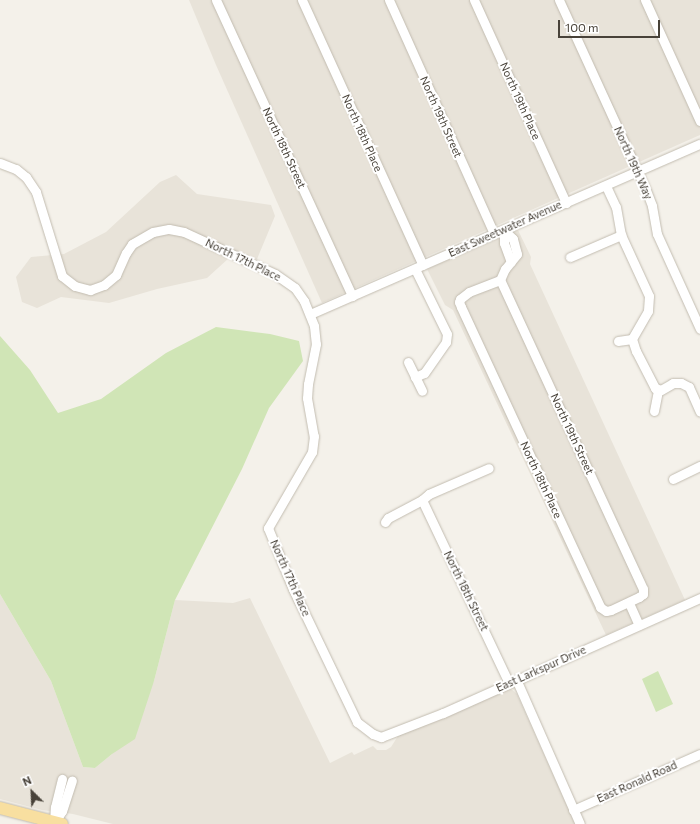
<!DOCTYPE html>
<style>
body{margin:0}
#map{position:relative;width:700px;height:824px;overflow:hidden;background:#f4f1ea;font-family:Commissioner,sans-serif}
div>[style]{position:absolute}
.residential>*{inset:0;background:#e8e3d9}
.green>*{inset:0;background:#d0e5b6}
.roads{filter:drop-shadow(0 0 1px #c2bcb0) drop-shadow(0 0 1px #c2bcb0)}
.minor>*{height:9px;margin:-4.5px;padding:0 4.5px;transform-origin:4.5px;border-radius:4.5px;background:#fff}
.major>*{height:12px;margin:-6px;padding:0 6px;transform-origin:6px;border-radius:6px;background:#f8dfa0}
span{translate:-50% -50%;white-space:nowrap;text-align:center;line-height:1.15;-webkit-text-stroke:4px #fff;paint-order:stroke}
.street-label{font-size:11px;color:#484239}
.north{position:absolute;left:12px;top:772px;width:40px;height:40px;-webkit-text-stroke:3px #fff;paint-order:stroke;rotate:336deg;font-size:11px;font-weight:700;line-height:16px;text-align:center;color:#484239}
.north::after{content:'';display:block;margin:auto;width:14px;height:18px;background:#484239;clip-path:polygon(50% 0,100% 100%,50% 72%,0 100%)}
.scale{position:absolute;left:558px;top:20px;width:102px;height:18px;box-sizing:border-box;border:2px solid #484239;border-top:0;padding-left:5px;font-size:12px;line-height:14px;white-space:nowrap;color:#484239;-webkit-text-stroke:3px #fff;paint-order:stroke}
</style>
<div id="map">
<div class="residential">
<div style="clip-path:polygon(189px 0,700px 0,700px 135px,322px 303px,216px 65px)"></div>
<div style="clip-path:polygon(176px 175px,197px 194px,271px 205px,275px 216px,257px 259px,229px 258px,207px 278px,157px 289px,109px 303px,61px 297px,37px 308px,22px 302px,16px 277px,31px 257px,64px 254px,106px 232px,160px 182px)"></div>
<div style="clip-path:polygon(518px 230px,531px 257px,530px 264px,685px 600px,606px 635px,453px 310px,445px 305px,427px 269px)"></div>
<div style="clip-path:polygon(0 594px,51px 681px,83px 767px,95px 768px,112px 754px,154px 681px,175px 600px,233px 603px,250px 598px,330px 763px,352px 752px,354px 755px,373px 746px,377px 750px,386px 750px,391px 747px,398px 736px,510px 688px,517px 694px,575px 824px,113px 824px,73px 814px,42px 810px,0 799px)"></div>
</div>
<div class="green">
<div style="clip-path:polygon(216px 327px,270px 334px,299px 341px,303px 361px,269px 408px,242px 469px,175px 600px,154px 681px,135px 739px,112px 754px,95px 768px,83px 767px,51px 681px,0 594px,0 336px,30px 370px,58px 413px,101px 399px,166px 353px)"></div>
<div style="clip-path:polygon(658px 671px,673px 704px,656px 712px,642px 679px)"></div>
</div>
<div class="roads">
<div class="minor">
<div style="left:216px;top:0;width:326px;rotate:65.3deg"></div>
<div style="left:302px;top:0;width:291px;rotate:65.5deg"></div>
<div style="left:389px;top:0;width:256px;rotate:65.8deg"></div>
<div style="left:474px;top:0;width:223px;rotate:65.6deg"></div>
<div style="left:559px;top:0;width:209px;rotate:65.4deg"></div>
<div style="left:646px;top:190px;width:17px;rotate:69deg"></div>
<div style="left:652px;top:206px;width:28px;rotate:80deg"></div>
<div style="left:657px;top:234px;width:104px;rotate:65.6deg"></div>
<div style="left:645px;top:0;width:133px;rotate:65.6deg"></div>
<div style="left:0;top:163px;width:17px;rotate:21deg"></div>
<div style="left:16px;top:169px;width:13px;rotate:39deg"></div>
<div style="left:26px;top:177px;width:18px;rotate:56deg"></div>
<div style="left:36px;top:192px;width:88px;rotate:72.8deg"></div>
<div style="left:62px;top:276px;width:16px;rotate:38deg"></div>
<div style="left:75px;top:286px;width:16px;rotate:15deg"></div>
<div style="left:90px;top:290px;width:15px;rotate:-20deg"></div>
<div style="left:104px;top:285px;width:16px;rotate:-40deg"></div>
<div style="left:116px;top:275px;width:24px;rotate:-66deg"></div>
<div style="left:126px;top:253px;width:11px;rotate:-56deg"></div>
<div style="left:132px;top:244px;width:24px;rotate:-30deg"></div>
<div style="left:153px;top:232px;width:16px;rotate:-11deg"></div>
<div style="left:169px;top:229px;width:15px;rotate:11deg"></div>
<div style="left:184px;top:232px;width:100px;rotate:24.8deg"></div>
<div style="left:275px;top:274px;width:24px;rotate:35deg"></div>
<div style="left:295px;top:288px;width:16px;rotate:55deg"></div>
<div style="left:304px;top:301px;width:27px;rotate:68deg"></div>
<div style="left:314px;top:326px;width:18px;rotate:84deg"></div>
<div style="left:316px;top:344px;width:41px;rotate:101.3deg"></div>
<div style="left:308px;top:384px;width:14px;rotate:94deg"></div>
<div style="left:307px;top:398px;width:39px;rotate:80deg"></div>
<div style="left:314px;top:436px;width:16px;rotate:97deg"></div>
<div style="left:312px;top:452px;width:88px;rotate:120.1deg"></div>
<div style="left:268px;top:528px;width:66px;rotate:67.7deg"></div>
<div style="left:293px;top:589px;width:148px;rotate:64.3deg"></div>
<div style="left:357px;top:722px;width:20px;rotate:37deg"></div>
<div style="left:373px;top:734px;width:9px;rotate:21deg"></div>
<div style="left:606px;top:186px;width:23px;rotate:65deg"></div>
<div style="left:616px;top:207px;width:28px;rotate:80deg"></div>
<div style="left:621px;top:235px;width:67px;rotate:65.3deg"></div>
<div style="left:649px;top:296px;width:15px;rotate:94deg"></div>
<div style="left:648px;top:311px;width:32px;rotate:120deg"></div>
<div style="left:632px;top:339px;width:13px;rotate:72deg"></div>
<div style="left:636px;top:351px;width:42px;rotate:62.8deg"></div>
<div style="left:655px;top:388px;width:6px;rotate:18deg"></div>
<div style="left:661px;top:390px;width:14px;rotate:-30deg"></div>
<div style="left:673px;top:383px;width:8px"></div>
<div style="left:681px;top:383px;width:9px;rotate:27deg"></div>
<div style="left:689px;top:387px;width:27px;rotate:66deg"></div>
<div style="left:504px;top:230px;width:13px;rotate:90deg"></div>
<div style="left:504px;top:243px;width:20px;rotate:70deg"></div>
<div style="left:570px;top:257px;width:56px;rotate:-23.3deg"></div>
<div style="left:415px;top:269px;width:72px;rotate:63.8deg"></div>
<div style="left:447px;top:334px;width:8px;rotate:97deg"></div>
<div style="left:446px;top:342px;width:38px;rotate:125deg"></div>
<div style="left:424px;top:373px;width:10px;rotate:156deg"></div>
<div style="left:500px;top:280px;width:33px;rotate:159deg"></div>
<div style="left:469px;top:292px;width:11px;rotate:142deg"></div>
<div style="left:460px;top:299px;width:3px;rotate:108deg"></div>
<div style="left:459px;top:302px;width:5px;rotate:68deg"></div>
<div style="left:461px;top:307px;width:331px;rotate:65.1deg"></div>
<div style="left:600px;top:607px;width:7px;rotate:34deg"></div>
<div style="left:606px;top:611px;width:5px;rotate:-11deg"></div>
<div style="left:611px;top:610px;width:31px;rotate:-25deg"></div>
<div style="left:639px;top:597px;width:5px;rotate:-37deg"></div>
<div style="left:643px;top:594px;width:5px;rotate:-90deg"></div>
<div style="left:643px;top:589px;width:340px;rotate:-114.8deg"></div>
<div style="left:500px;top:280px;width:12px;rotate:-66deg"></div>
<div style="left:505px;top:269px;width:19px;rotate:-51deg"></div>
<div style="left:517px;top:254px;width:16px;rotate:-105deg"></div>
<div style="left:513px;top:239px;width:13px;rotate:-135deg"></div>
<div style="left:310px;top:314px;width:425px;rotate:-23.6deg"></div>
<div style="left:618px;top:341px;width:14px;rotate:-8deg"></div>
<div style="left:408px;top:362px;width:32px;rotate:64deg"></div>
<div style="left:654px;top:411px;width:21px;rotate:-79deg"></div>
<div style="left:673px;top:479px;width:30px;rotate:-26deg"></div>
<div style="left:422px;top:500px;width:203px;rotate:64.6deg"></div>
<div style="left:385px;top:522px;width:5px;rotate:-53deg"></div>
<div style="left:388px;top:518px;width:38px;rotate:-28deg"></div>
<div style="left:422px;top:500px;width:9px;rotate:-41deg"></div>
<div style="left:429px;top:494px;width:65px;rotate:-23.4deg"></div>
<div style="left:629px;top:603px;width:24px;rotate:66deg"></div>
<div style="left:516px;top:679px;width:158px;rotate:66.2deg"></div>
<div style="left:381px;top:737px;width:66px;rotate:-21.2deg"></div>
<div style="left:443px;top:713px;width:282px;rotate:-24.1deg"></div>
<div style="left:573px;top:810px;width:139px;rotate:-23.8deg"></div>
<div style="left:55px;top:822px;width:13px;rotate:-58deg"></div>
<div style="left:62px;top:811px;width:32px;rotate:-72deg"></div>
<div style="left:54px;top:824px;width:17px;rotate:-87deg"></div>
<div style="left:55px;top:807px;width:29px;rotate:-76deg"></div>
</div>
<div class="major">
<div style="left:0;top:808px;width:64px;rotate:14.5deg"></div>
</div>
</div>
<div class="street-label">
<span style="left:520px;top:101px;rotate:66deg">North 19th Place</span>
<span style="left:441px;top:117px;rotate:66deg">North 19th Street</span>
<span style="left:362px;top:133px;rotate:66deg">North 18th Place</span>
<span style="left:284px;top:148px;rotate:65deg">North 18th Street</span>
<span style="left:633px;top:163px;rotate:66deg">North 19th Way</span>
<span style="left:505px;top:229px;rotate:-24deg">East Sweetwater Avenue</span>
<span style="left:243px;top:260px;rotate:26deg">North 17th Place</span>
<span style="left:572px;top:434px;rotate:65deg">North 19th Street</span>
<span style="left:541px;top:480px;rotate:65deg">North 18th Place</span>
<span style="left:290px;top:578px;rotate:66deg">North 17th Place</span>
<span style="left:466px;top:591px;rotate:64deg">North 18th Street</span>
<span style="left:541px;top:669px;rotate:-24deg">East Larkspur Drive</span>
<span style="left:637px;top:782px;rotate:-24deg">East Ronald Road</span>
</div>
<div class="north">N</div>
<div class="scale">100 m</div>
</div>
